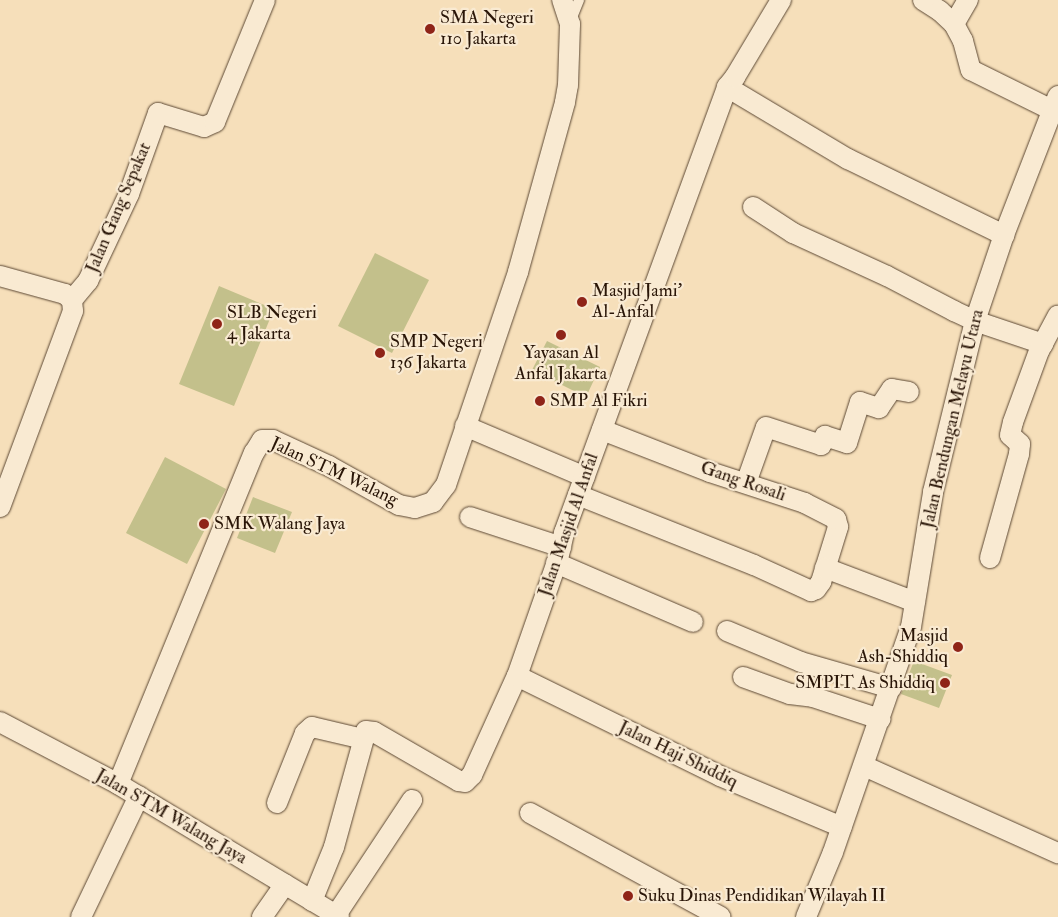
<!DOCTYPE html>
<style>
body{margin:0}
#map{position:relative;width:1058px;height:917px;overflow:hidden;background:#f6dfba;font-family:"IM FELL Double Pica",serif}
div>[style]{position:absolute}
.green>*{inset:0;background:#c3c08b}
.roads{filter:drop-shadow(0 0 1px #5c4834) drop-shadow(0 0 1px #5c4834)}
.service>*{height:10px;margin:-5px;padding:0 5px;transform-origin:5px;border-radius:5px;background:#f9ead2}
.minor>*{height:20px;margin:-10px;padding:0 10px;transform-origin:10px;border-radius:10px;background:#f9ead2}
.dots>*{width:14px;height:14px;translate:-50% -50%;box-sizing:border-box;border:2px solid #f9ead2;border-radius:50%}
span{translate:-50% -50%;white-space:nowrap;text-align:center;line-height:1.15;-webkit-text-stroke:4.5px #f9ead2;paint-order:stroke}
.poi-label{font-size:18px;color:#291507}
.left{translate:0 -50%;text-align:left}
.right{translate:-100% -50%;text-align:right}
.street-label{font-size:18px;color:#291507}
</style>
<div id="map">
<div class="green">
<div style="clip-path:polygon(375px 253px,429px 280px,392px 353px,338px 326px)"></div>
<div style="clip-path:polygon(219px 286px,274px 309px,234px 406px,179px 384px)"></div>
<div style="clip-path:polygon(547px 341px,600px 367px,586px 397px,532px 370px)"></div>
<div style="clip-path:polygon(165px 457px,226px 489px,187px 564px,126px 533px)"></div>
<div style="clip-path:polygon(253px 497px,292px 512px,275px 553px,237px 538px)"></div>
<div style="clip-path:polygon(914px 661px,952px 675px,939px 708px,901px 694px)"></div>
</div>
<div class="roads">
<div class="service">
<div style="left:571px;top:20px;width:22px;rotate:-68deg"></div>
</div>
<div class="minor">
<div style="left:923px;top:0;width:20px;rotate:33deg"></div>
<div style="left:940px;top:11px;width:19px;rotate:43deg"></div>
<div style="left:954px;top:24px;width:19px;rotate:62deg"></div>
<div style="left:963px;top:41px;width:30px;rotate:75deg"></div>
<div style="left:971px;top:70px;width:97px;rotate:26.3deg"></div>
<div style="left:954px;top:24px;width:28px;rotate:-60deg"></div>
<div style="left:727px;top:87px;width:141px;rotate:30.8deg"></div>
<div style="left:848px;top:159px;width:174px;rotate:26deg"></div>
<div style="left:753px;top:207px;width:48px;rotate:33deg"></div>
<div style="left:793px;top:233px;width:103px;rotate:24.6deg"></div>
<div style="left:887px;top:276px;width:76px;rotate:27.6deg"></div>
<div style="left:954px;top:311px;width:23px;rotate:25deg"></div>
<div style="left:975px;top:321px;width:72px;rotate:18.7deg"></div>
<div style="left:0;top:276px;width:67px;rotate:15.5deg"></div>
<div style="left:65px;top:294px;width:9px;rotate:41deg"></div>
<div style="left:72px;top:300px;width:11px;rotate:85deg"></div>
<div style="left:73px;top:311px;width:209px;rotate:110.4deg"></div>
<div style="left:72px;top:300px;width:25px;rotate:-50deg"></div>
<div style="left:88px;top:281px;width:96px;rotate:-64.8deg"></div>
<div style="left:129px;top:194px;width:86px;rotate:-70.3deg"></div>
<div style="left:158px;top:113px;width:48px;rotate:16.9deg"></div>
<div style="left:204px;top:127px;width:12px;rotate:-24deg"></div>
<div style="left:215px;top:122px;width:132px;rotate:-67.7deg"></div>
<div style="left:465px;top:426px;width:130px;rotate:23deg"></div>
<div style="left:746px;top:483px;width:59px;rotate:-70.3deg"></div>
<div style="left:766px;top:427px;width:58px;rotate:18.1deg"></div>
<div style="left:821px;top:445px;width:10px;rotate:-66deg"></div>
<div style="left:825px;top:436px;width:23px;rotate:18deg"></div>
<div style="left:847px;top:443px;width:43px;rotate:-72.4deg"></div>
<div style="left:860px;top:402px;width:20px;rotate:18deg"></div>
<div style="left:879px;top:408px;width:23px;rotate:-56deg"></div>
<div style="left:892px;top:389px;width:17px;rotate:10deg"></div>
<div style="left:578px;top:495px;width:189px;rotate:21.7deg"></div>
<div style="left:754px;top:565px;width:63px;rotate:24.5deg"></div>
<div style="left:811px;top:591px;width:5px;rotate:-22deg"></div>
<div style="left:816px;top:589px;width:9px;rotate:-54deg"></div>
<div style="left:821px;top:582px;width:58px;rotate:-72.8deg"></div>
<div style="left:838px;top:527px;width:8px;rotate:-104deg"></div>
<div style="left:836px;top:519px;width:35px;rotate:-153deg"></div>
<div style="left:805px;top:503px;width:100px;rotate:-161.9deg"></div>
<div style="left:710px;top:472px;width:116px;rotate:-158.7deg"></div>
<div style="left:470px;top:517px;width:96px;rotate:18.2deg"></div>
<div style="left:990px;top:558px;width:108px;rotate:-74.4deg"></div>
<div style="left:1019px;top:454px;width:10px;rotate:-84deg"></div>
<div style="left:1020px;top:444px;width:13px;rotate:-138deg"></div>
<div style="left:1010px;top:435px;width:13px;rotate:-77deg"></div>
<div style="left:1013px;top:422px;width:76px;rotate:-69.9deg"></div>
<div style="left:1039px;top:351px;width:40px;rotate:-62deg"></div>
<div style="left:556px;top:563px;width:149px;rotate:23.3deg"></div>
<div style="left:825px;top:568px;width:96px;rotate:20.7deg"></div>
<div style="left:727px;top:631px;width:80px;rotate:22.7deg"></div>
<div style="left:801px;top:662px;width:94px;rotate:16.1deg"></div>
<div style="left:517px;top:676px;width:226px;rotate:26.2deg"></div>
<div style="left:720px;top:776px;width:132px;rotate:22.7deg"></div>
<div style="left:743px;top:677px;width:50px;rotate:19.9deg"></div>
<div style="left:790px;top:694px;width:23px;rotate:7deg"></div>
<div style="left:813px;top:697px;width:71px;rotate:18.2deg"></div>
<div style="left:0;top:722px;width:133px;rotate:27.7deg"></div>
<div style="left:118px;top:784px;width:258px;rotate:31deg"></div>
<div style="left:864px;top:766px;width:213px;rotate:24.2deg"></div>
<div style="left:118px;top:784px;width:358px;rotate:-67.7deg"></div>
<div style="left:254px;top:453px;width:15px;rotate:-58deg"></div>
<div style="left:262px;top:440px;width:11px"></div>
<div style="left:273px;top:440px;width:62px;rotate:24.9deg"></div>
<div style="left:329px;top:466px;width:80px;rotate:29.1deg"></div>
<div style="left:399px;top:505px;width:16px;rotate:11deg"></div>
<div style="left:415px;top:508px;width:19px;rotate:-18deg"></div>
<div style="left:433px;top:502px;width:21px;rotate:-53deg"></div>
<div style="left:446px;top:485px;width:225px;rotate:-71.3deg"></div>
<div style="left:518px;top:272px;width:176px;rotate:-74.5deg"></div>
<div style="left:565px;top:102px;width:17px;rotate:-80deg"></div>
<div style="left:568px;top:85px;width:61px;rotate:-88.1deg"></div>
<div style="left:570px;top:24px;width:25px;rotate:-108deg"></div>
<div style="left:277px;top:803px;width:75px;rotate:-68.2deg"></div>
<div style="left:305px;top:733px;width:9px;rotate:-41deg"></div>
<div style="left:312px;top:727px;width:52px;rotate:13.2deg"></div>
<div style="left:530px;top:813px;width:217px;rotate:28.6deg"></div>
<div style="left:312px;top:901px;width:58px;rotate:-67.8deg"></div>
<div style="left:334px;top:847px;width:120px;rotate:-74.6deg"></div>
<div style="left:366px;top:731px;width:8px;rotate:7deg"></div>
<div style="left:374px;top:732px;width:98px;rotate:30deg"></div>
<div style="left:459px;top:781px;width:6px;rotate:9deg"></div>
<div style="left:465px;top:782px;width:10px;rotate:-45deg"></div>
<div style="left:472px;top:775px;width:109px;rotate:-65.6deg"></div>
<div style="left:517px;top:676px;width:124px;rotate:-70.7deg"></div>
<div style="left:558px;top:559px;width:27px;rotate:-77deg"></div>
<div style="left:564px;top:533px;width:475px;rotate:-69.9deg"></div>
<div style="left:727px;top:87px;width:13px;rotate:-51deg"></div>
<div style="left:735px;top:77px;width:90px;rotate:-59.1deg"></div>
<div style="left:336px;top:915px;width:138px;rotate:-56.5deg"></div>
<div style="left:81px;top:917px;width:134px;rotate:-64.4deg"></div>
<div style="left:262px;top:917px;width:40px;rotate:-55.1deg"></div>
<div style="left:806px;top:917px;width:70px;rotate:-67.4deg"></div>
<div style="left:833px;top:852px;width:238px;rotate:-70.9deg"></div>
<div style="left:911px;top:627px;width:137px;rotate:-80.7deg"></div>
<div style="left:933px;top:492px;width:176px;rotate:-76.2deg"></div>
<div style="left:975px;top:321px;width:91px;rotate:-71.4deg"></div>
<div style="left:1004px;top:235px;width:149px;rotate:-68.8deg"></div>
</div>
</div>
<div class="dots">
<div style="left:430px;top:29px;background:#8f2418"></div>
<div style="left:582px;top:302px;background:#8f2418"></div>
<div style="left:217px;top:324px;background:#8f2418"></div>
<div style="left:561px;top:335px;background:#8f2418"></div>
<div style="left:380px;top:353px;background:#8f2418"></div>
<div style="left:540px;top:401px;background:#8f2418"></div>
<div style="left:204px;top:524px;background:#8f2418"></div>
<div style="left:958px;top:647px;background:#8f2418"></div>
<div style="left:945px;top:683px;background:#8f2418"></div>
<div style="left:628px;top:896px;background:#8f2418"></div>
</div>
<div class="poi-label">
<span class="left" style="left:440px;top:29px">SMA Negeri<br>110 Jakarta</span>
<span class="left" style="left:592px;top:302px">Masjid Jami'<br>Al-Anfal</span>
<span class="left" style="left:227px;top:324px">SLB Negeri<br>4 Jakarta</span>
<span class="left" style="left:390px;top:353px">SMP Negeri<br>136 Jakarta</span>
<span style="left:561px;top:364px">Yayasan Al<br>Anfal Jakarta</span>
<span class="left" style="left:550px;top:401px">SMP Al Fikri</span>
<span class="left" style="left:214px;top:524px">SMK Walang Jaya</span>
<span class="right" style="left:948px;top:647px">Masjid<br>Ash-Shiddiq</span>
<span class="right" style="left:935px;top:683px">SMPIT As Shiddiq</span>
<span class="left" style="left:638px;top:896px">Suku Dinas Pendidikan Wilayah II</span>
</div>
<div class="street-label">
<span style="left:119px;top:208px;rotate:-67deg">Jalan Gang Sepakat</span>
<span style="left:953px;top:419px;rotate:-77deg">Jalan Bendungan Melayu Utara</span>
<span style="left:334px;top:472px;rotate:25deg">Jalan STM Walang</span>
<span style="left:743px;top:482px;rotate:19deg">Gang Rosali</span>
<span style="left:569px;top:525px;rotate:-71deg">Jalan Masjid Al Anfal</span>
<span style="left:678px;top:755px;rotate:26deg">Jalan Haji Shiddiq</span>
<span style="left:171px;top:817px;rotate:30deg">Jalan STM Walang Jaya</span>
</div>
</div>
